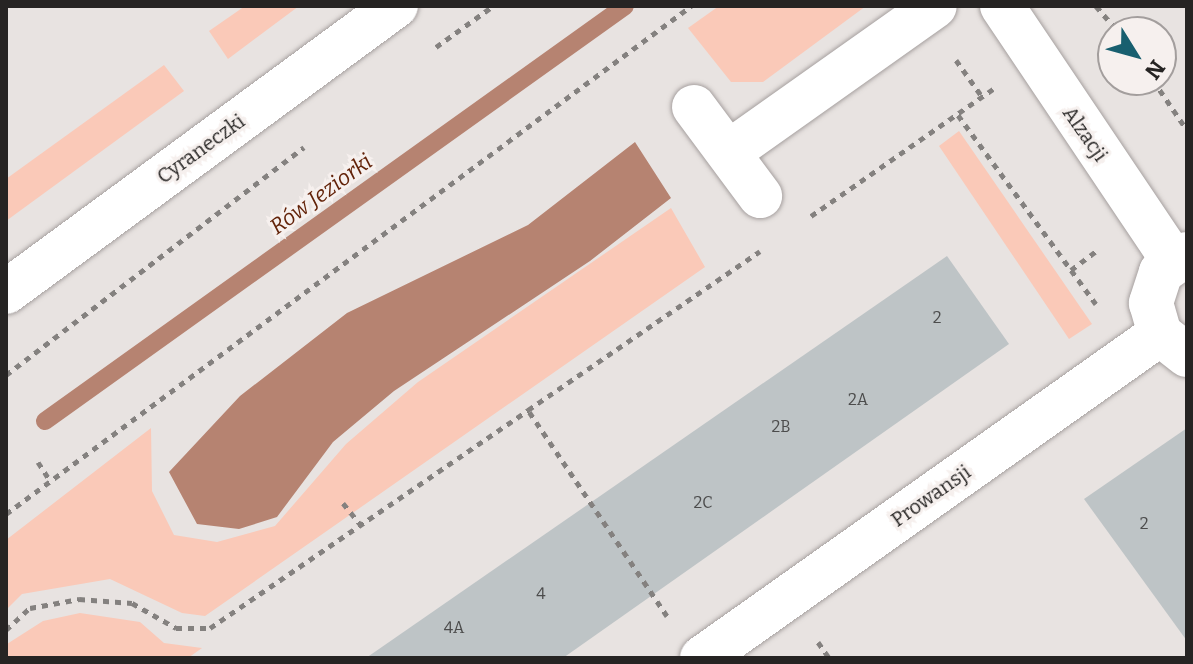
<!DOCTYPE html>
<meta charset="utf-8">
<style>
body{margin:0}
#map{position:relative;width:1193px;height:664px;overflow:hidden;background:#e8e3e1;font-family:Bitter,serif}
div>[style]{position:absolute}
.green>*{inset:0;background:#fac9b8}
.water>*{inset:0;background:#b68371}
.stream>*{height:18px;margin:-9px;padding:0 9px;transform-origin:9px;border-radius:9px;background:#b68371}
.building>*{inset:0;background:#bec4c6}
.path>*{height:5px;margin-top:-2.5px;transform-origin:0;background:repeating-linear-gradient(90deg,#84817f 0 6px,transparent 0 12px)}
.roads{filter:drop-shadow(0 0 2px #a6a09f) drop-shadow(0 0 2px #a6a09f)}
.minor>*{height:44px;margin:-22px;padding:0 22px;transform-origin:22px;border-radius:22px;background:#fff}
span{translate:-50% -50%;white-space:nowrap;text-align:center;line-height:1.15;-webkit-text-stroke:6px #f6f0ee;paint-order:stroke}
.number-label{font-size:16px;color:#4c4c4c}
.number-label span{-webkit-text-stroke-width:0}
.street-label{font-size:20px;color:#262423}
.water-label{font-size:22px;color:#622208;font-style:italic}
.frame{position:absolute;inset:0;border:8px solid #262423;pointer-events:none}
.north{position:absolute;left:1097px;top:16px;width:80px;height:80px;box-sizing:border-box;background:#f6f0ee;border:2px solid #a39e9d;border-radius:50%;rotate:127deg;font-size:22px;font-weight:700;line-height:32px;text-align:center;color:#262423}
.north::after{content:'';display:block;margin:auto;width:28px;height:36px;background:#185f6f;clip-path:polygon(50% 0,100% 100%,50% 72%,0 100%)}
</style>
<div id="map">
<div class="green">
<div style="clip-path:polygon(245px 6px,299px 6px,228px 59px,209px 31px)"></div>
<div style="clip-path:polygon(719px 6px,866px 6px,763px 82px,731px 82px,688px 28px)"></div>
<div style="clip-path:polygon(164px 65px,184px 91px,6px 221px,6px 179px)"></div>
<div style="clip-path:polygon(959px 131px,1092px 324px,1069px 339px,939px 146px)"></div>
<div style="clip-path:polygon(671px 208px,705px 267px,205px 616px,182px 613px,110px 579px,22px 594px,6px 610px,6px 540px,151px 428px,152px 491px,174px 535px,217px 542px,275px 526px,346px 444px,418px 382px)"></div>
<div style="clip-path:polygon(80px 613px,140px 622px,164px 643px,202px 648px,188px 658px,6px 658px,7px 644px,43px 621px)"></div>
</div>
<div class="water">
<div style="clip-path:polygon(635px 142px,671px 198px,590px 261px,394px 391px,333px 442px,277px 517px,239px 529px,197px 524px,169px 472px,240px 396px,347px 313px,528px 225px)"></div>
</div>
<div class="stream">
<div style="left:45px;top:421px;width:713px;rotate:-35.58deg"></div>
</div>
<div class="building">
<div style="clip-path:polygon(947px 256px,1009px 344px,563px 658px,366px 658px)"></div>
<div style="clip-path:polygon(1187px 428px,1187px 641px,1084px 499px)"></div>
</div>
<div class="path">
<div style="left:1096px;top:6px;width:35px;rotate:49deg"></div>
<div style="left:436px;top:47px;width:70px;rotate:-35.7deg"></div>
<div style="left:956px;top:60px;width:47px;rotate:54.6deg"></div>
<div style="left:1153px;top:80px;width:60px;rotate:55.8deg"></div>
<div style="left:958px;top:115px;width:234px;rotate:53.9deg"></div>
<div style="left:811px;top:216px;width:222px;rotate:-34.9deg"></div>
<div style="left:1071px;top:270px;width:35px;rotate:-37deg"></div>
<div style="left:6px;top:375px;width:375px;rotate:-37.4deg"></div>
<div style="left:38px;top:462px;width:20px;rotate:57deg"></div>
<div style="left:343px;top:503px;width:27px;rotate:51deg"></div>
<div style="left:6px;top:514px;width:853px;rotate:-36.56deg"></div>
<div style="left:667px;top:616px;width:249px;rotate:-124deg"></div>
<div style="left:528px;top:410px;width:281px;rotate:-34.4deg"></div>
<div style="left:6px;top:630px;width:33px;rotate:-43deg"></div>
<div style="left:30px;top:608px;width:50px;rotate:-10.4deg"></div>
<div style="left:79px;top:599px;width:53px;rotate:4.3deg"></div>
<div style="left:132px;top:603px;width:51px;rotate:29.6deg"></div>
<div style="left:176px;top:628px;width:34px"></div>
<div style="left:210px;top:628px;width:386px;rotate:-34.4deg"></div>
<div style="left:818px;top:642px;width:19px;rotate:55deg"></div>
</div>
<div class="roads">
<div class="minor">
<div style="left:1002px;top:6px;width:306px;rotate:56.1deg"></div>
<div style="left:694px;top:107px;width:111px;rotate:53.4deg"></div>
<div style="left:729px;top:152px;width:252px;rotate:-35.3deg"></div>
<div style="left:1187px;top:254px;width:32px;rotate:145deg"></div>
<div style="left:1161px;top:272px;width:33px;rotate:108deg"></div>
<div style="left:1151px;top:303px;width:32px;rotate:74deg"></div>
<div style="left:1160px;top:334px;width:34px;rotate:38deg"></div>
<div style="left:6px;top:292px;width:484px;rotate:-36.3deg"></div>
<div style="left:702px;top:658px;width:561px;rotate:-35.28deg"></div>
</div>
</div>
<div class="number-label">
<span style="left:937px;top:318px">2</span>
<span style="left:858px;top:400px">2A</span>
<span style="left:781px;top:427px">2B</span>
<span style="left:703px;top:503px">2C</span>
<span style="left:1144px;top:524px">2</span>
<span style="left:541px;top:594px">4</span>
<span style="left:454px;top:628px">4A</span>
</div>
<div class="street-label">
<span style="left:1085px;top:134px;rotate:55deg">Alzacji</span>
<span style="left:201px;top:149px;rotate:-36deg">Cyraneczki</span>
<span style="left:931px;top:496px;rotate:-35deg">Prowansji</span>
</div>
<div class="water-label">
<span style="left:321px;top:194px;rotate:-36deg">Rów Jeziorki</span>
</div>
<div class="frame"></div>
<div class="north">N</div>
</div>
